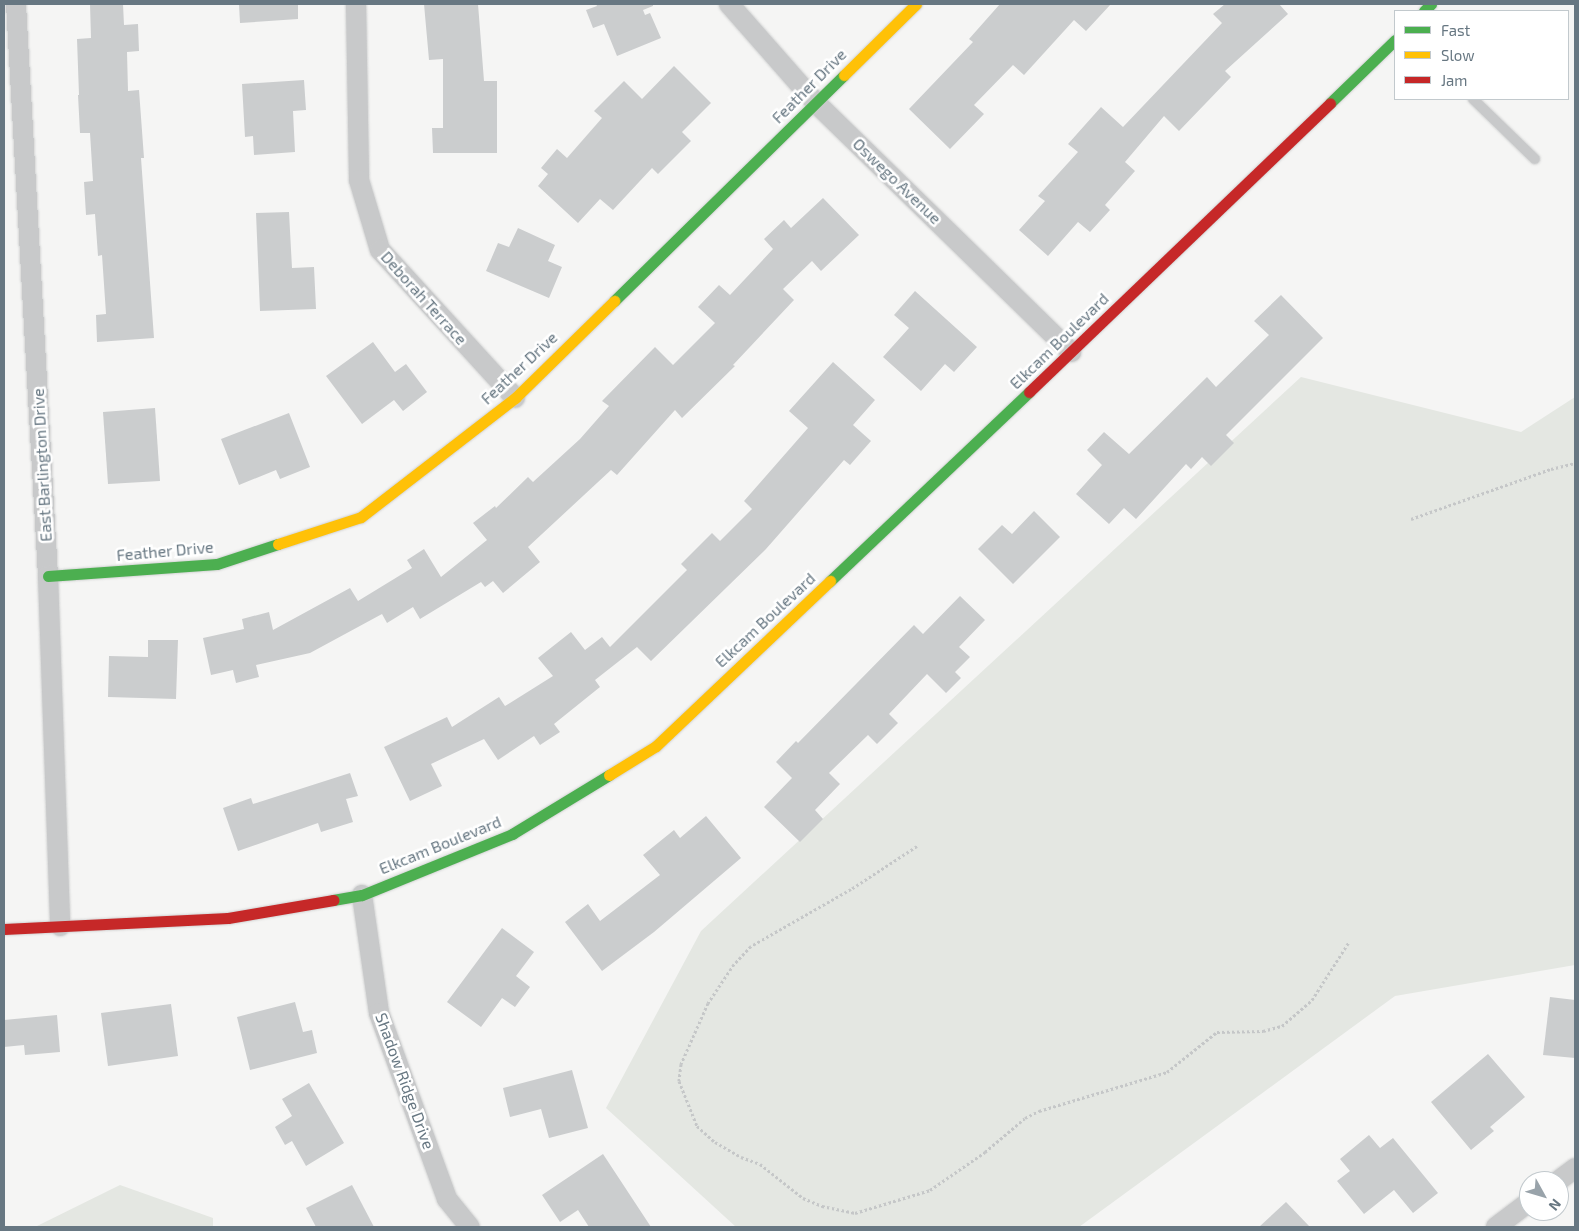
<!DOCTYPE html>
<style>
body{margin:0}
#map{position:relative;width:1579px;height:1231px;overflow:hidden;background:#f5f5f4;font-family:"Exo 2",sans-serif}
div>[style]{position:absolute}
.green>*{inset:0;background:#e4e7e2}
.building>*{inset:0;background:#cbcdce}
.path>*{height:3px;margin-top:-1.5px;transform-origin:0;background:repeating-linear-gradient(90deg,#c5c7c8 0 2.5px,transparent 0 5px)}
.roads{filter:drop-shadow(0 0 1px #d1d2d2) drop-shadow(0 0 1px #d1d2d2)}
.lane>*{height:10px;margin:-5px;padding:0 5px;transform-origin:5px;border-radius:5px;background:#c8c9ca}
.street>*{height:20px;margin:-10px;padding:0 10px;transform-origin:10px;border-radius:10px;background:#c8c9ca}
.fast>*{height:11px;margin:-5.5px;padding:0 5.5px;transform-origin:5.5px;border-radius:5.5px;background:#4caf50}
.slow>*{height:11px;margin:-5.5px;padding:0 5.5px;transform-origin:5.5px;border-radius:5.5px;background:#ffc107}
.jam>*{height:11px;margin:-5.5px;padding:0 5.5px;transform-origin:5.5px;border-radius:5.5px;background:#c62828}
span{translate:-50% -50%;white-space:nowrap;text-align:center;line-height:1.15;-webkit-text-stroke:5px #fff;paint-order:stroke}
.street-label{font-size:16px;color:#677782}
.frame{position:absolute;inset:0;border:5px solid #677782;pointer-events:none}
.legend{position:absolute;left:1394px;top:10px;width:175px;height:90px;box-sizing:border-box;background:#fff;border:1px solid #c2c9cd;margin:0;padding:6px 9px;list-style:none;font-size:15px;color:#677782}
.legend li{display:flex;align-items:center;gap:10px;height:25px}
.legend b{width:25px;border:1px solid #c2c9cd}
.north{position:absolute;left:1519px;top:1171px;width:50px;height:50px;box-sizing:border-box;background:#fff;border:1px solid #c2c9cd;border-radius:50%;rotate:129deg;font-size:14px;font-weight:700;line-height:20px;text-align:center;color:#677782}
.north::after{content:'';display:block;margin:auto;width:18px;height:22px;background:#99a3aa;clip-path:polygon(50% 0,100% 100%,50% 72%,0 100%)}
</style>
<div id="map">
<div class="green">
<div style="clip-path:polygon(1301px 377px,1521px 432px,1575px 397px,1575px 965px,1395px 996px,1079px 1227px,736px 1227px,606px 1108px,701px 931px)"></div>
<div style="clip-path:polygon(120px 1185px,213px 1218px,213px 1227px,35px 1227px)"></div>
</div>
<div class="building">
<div style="clip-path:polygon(90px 4px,123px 4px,124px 25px,138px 24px,139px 51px,127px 52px,128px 91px,139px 90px,144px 158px,141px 158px,154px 338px,97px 342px,96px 315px,106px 314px,102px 255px,98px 256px,95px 214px,86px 215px,84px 182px,93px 181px,90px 133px,80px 133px,78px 95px,79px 95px,77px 39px,91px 38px)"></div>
<div style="clip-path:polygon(239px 4px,298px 4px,298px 19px,240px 23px)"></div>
<div style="clip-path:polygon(424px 4px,478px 4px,484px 81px,497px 81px,497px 153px,433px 153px,432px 128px,443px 128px,443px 59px,429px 60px)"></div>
<div style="clip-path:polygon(596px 4px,653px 4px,653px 6px,643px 10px,645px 15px,650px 13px,661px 38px,617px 56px,604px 24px,593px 28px,586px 10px,597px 6px)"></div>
<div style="clip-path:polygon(1000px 4px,1111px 4px,1086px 31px,1074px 20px,1024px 75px,1013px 65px,974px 105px,984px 114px,950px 149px,909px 109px,973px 42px,969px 39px)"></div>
<div style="clip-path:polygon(1225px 4px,1279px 4px,1288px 14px,1225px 71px,1231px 77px,1179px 131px,1164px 116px,1125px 162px,1135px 171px,1105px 205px,1110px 210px,1090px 232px,1078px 222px,1048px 256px,1019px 230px,1045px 201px,1038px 196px,1078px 152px,1068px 144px,1101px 107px,1123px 127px,1222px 23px,1213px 14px)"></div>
<div style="clip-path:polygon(674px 66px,711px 103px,682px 132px,691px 141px,658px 174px,652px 168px,613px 210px,600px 199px,578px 223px,538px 186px,548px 174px,541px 168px,557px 149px,567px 158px,602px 118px,594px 111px,624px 81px,642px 99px)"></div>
<div style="clip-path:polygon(304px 80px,306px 110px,293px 111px,295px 152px,254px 155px,253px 136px,245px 137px,242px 84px)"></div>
<div style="clip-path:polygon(823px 198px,859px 235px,821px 271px,812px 261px,783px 289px,794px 300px,733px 365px,735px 366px,682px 418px,675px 410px,617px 475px,611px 470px,528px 547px,540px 562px,503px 593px,493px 581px,485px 587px,481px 582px,420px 619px,413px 607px,387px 623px,382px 614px,310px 653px,256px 665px,259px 677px,236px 683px,233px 670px,211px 675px,203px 638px,244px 629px,242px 619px,269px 612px,273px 630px,350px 588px,358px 601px,412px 568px,407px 560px,424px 549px,441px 577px,487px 540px,473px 523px,495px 506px,496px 508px,528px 477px,533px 482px,580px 439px,609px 406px,602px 401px,655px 347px,673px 365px,715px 323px,698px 307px,719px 285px,730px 295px,773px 249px,764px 239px,784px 220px,791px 228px)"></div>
<div style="clip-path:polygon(289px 212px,292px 268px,314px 267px,316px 309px,260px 311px,256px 213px)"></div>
<div style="clip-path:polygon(518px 228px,555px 245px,548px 261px,562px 267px,549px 298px,486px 271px,498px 243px,509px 247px)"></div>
<div style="clip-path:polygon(915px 291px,977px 347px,954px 372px,945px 364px,921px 391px,883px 357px,909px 328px,894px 315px)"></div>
<div style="clip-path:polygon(1281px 295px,1323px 338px,1226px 435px,1234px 443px,1211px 466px,1202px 457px,1191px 469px,1186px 464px,1136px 519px,1124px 508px,1109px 524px,1076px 494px,1102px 465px,1087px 450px,1104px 432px,1129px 454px,1207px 377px,1216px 387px,1269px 335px,1254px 321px)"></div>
<div style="clip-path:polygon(373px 342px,395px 372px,406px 364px,427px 392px,403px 411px,394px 400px,362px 424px,326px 376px)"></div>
<div style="clip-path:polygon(833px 362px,875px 400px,853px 425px,871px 441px,850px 465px,844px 460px,766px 549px,651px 661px,637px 647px,595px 680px,600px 687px,554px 724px,560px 732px,540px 745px,534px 736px,498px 760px,484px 739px,431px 764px,442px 786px,410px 801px,384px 747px,447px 717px,452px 727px,499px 697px,505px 706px,553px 676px,538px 658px,571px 632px,585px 650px,602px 637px,610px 647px,687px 570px,681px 564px,712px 533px,720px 541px,752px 509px,744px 501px,808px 428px,789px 411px)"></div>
<div style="clip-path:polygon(155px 408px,160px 481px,108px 484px,103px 412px)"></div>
<div style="clip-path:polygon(289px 413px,310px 467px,280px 479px,276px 470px,239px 485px,221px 439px)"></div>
<div style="clip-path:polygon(1034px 511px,1060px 537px,1013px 584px,978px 549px,1002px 525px,1012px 534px)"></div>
<div style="clip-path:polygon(960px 596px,985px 620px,959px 647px,970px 657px,955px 672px,961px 678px,946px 693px,927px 674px,889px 714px,898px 723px,877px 744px,868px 735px,829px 773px,840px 784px,815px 810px,823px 819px,800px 842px,764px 807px,792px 778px,776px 762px,796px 741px,798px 743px,914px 625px,923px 634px)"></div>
<div style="clip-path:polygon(148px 640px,178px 640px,176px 699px,108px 697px,109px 656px,148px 657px)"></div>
<div style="clip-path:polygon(350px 773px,358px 796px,346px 799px,353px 822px,321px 832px,318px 823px,238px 851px,223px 808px,251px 798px,253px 804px)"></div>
<div style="clip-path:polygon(706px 816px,741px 858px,654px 932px,602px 971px,565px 922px,588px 904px,600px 921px,660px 875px,643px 855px,674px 830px,680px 838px)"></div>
<div style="clip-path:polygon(502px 928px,534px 952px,516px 976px,530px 987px,515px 1007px,502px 998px,481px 1027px,447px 1002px)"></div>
<div style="clip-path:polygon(1550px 997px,1575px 1000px,1575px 1058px,1543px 1055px)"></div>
<div style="clip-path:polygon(295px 1002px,303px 1032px,312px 1030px,317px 1053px,250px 1070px,237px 1017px)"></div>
<div style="clip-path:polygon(171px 1004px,178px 1056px,108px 1066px,101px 1013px)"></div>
<div style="clip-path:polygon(57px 1015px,60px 1052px,25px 1055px,24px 1045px,4px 1047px,4px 1020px)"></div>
<div style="clip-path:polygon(1488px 1054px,1525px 1097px,1490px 1127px,1494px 1131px,1471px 1150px,1431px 1102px)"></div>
<div style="clip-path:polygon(572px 1070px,588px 1128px,549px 1138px,541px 1109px,510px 1117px,503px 1088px)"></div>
<div style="clip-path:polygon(309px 1083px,344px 1143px,306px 1166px,292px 1141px,285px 1145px,275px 1127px,292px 1116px,282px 1099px)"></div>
<div style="clip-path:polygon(1369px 1135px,1380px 1148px,1393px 1138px,1438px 1193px,1413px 1213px,1394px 1190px,1364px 1214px,1337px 1181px,1350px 1171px,1340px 1159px)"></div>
<div style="clip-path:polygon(603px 1154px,651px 1227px,589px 1227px,578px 1210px,560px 1222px,542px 1195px)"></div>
<div style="clip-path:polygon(352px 1185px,374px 1227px,316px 1227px,306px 1208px)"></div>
<div style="clip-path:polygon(1286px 1202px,1310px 1227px,1259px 1227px)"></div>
</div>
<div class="path">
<div style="left:1411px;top:519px;width:149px;rotate:-19.7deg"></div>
<div style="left:1551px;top:469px;width:25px;rotate:-14deg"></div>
<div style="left:917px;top:846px;width:79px;rotate:146.9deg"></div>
<div style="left:851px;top:889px;width:115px;rotate:150.3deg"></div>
<div style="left:751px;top:946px;width:25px;rotate:133deg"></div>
<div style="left:734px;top:964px;width:47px;rotate:123.7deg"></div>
<div style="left:708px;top:1003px;width:67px;rotate:113.9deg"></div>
<div style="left:681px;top:1064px;width:17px;rotate:97deg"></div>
<div style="left:679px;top:1081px;width:48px;rotate:68.2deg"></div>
<div style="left:697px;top:1126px;width:24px;rotate:42deg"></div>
<div style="left:715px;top:1142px;width:30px;rotate:30deg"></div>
<div style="left:741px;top:1157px;width:20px;rotate:20deg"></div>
<div style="left:760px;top:1164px;width:55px;rotate:38.3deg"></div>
<div style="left:803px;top:1198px;width:21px;rotate:23deg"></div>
<div style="left:822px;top:1206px;width:34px;rotate:12deg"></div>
<div style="left:855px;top:1213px;width:78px;rotate:-17deg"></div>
<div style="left:930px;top:1190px;width:67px;rotate:-34.6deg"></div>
<div style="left:985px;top:1152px;width:52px;rotate:-40.4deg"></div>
<div style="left:1025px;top:1118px;width:16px;rotate:-27deg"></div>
<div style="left:1039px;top:1111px;width:134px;rotate:-16.9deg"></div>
<div style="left:1167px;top:1072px;width:64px;rotate:-38.7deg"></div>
<div style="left:1217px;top:1032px;width:46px;rotate:-1.2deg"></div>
<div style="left:1263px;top:1031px;width:20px;rotate:-15deg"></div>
<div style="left:1282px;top:1026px;width:40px;rotate:-41deg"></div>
<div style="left:1312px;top:1000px;width:69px;rotate:-57.5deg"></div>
</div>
<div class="roads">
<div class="lane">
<div style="left:1473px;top:99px;width:86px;rotate:44.1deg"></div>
</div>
<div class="street">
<div style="left:16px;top:4px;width:573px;rotate:86.8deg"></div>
<div style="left:48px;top:576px;width:350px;rotate:88deg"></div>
<div style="left:356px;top:4px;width:176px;rotate:89deg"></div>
<div style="left:359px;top:180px;width:73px;rotate:73.3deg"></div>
<div style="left:380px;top:250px;width:200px;rotate:47.6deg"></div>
<div style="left:729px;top:4px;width:130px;rotate:48.7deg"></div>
<div style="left:815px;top:102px;width:358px;rotate:44.3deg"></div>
<div style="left:362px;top:895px;width:119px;rotate:81.8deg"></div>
<div style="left:379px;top:1013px;width:198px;rotate:69.9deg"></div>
<div style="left:447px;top:1199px;width:36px;rotate:51deg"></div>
<div style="left:1558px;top:1181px;width:21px;rotate:-37deg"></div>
<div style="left:1496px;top:1227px;width:41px;rotate:-37.1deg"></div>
</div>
<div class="fast">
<div style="left:1424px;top:11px;width:10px;rotate:-45deg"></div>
<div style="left:1330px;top:103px;width:91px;rotate:-44.1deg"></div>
<div style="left:614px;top:301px;width:322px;rotate:-44.5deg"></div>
<div style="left:48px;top:576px;width:169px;rotate:-4.1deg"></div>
<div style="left:217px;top:564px;width:64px;rotate:-18.2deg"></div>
<div style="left:830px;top:581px;width:274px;rotate:-43.5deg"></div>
<div style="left:333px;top:900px;width:29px;rotate:-10deg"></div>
<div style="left:362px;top:895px;width:162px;rotate:-22.1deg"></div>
<div style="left:512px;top:834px;width:114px;rotate:-31.3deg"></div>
</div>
<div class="slow">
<div style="left:844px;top:75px;width:101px;rotate:-44.6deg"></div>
<div style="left:278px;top:544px;width:87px;rotate:-18deg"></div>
<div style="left:361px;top:517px;width:195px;rotate:-37.7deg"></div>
<div style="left:515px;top:398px;width:139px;rotate:-44.4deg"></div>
<div style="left:609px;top:775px;width:55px;rotate:-31.7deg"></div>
<div style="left:656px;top:746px;width:240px;rotate:-43.5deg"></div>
</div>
<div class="jam">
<div style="left:1029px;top:392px;width:417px;rotate:-43.8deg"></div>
<div style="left:4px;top:929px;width:224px;rotate:-2.8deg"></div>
<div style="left:228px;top:918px;width:107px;rotate:-9.7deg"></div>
</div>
</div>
<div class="street-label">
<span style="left:809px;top:86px;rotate:-45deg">Feather Drive</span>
<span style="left:897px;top:181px;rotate:44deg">Oswego Avenue</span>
<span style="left:424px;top:298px;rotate:48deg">Deborah Terrace</span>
<span style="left:1059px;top:341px;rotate:-44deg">Elkcam Boulevard</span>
<span style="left:519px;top:368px;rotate:-43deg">Feather Drive</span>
<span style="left:42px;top:465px;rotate:-93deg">East Barlington Drive</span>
<span style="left:165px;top:551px;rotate:-5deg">Feather Drive</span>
<span style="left:765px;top:620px;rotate:-43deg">Elkcam Boulevard</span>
<span style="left:440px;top:845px;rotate:-22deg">Elkcam Boulevard</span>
<span style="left:405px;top:1081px;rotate:70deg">Shadow Ridge Drive</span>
</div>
<div class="frame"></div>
<ul class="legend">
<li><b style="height:6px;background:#4caf50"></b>Fast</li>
<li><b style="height:6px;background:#ffc107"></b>Slow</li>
<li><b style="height:6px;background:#c62828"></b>Jam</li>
</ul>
<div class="north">N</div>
</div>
